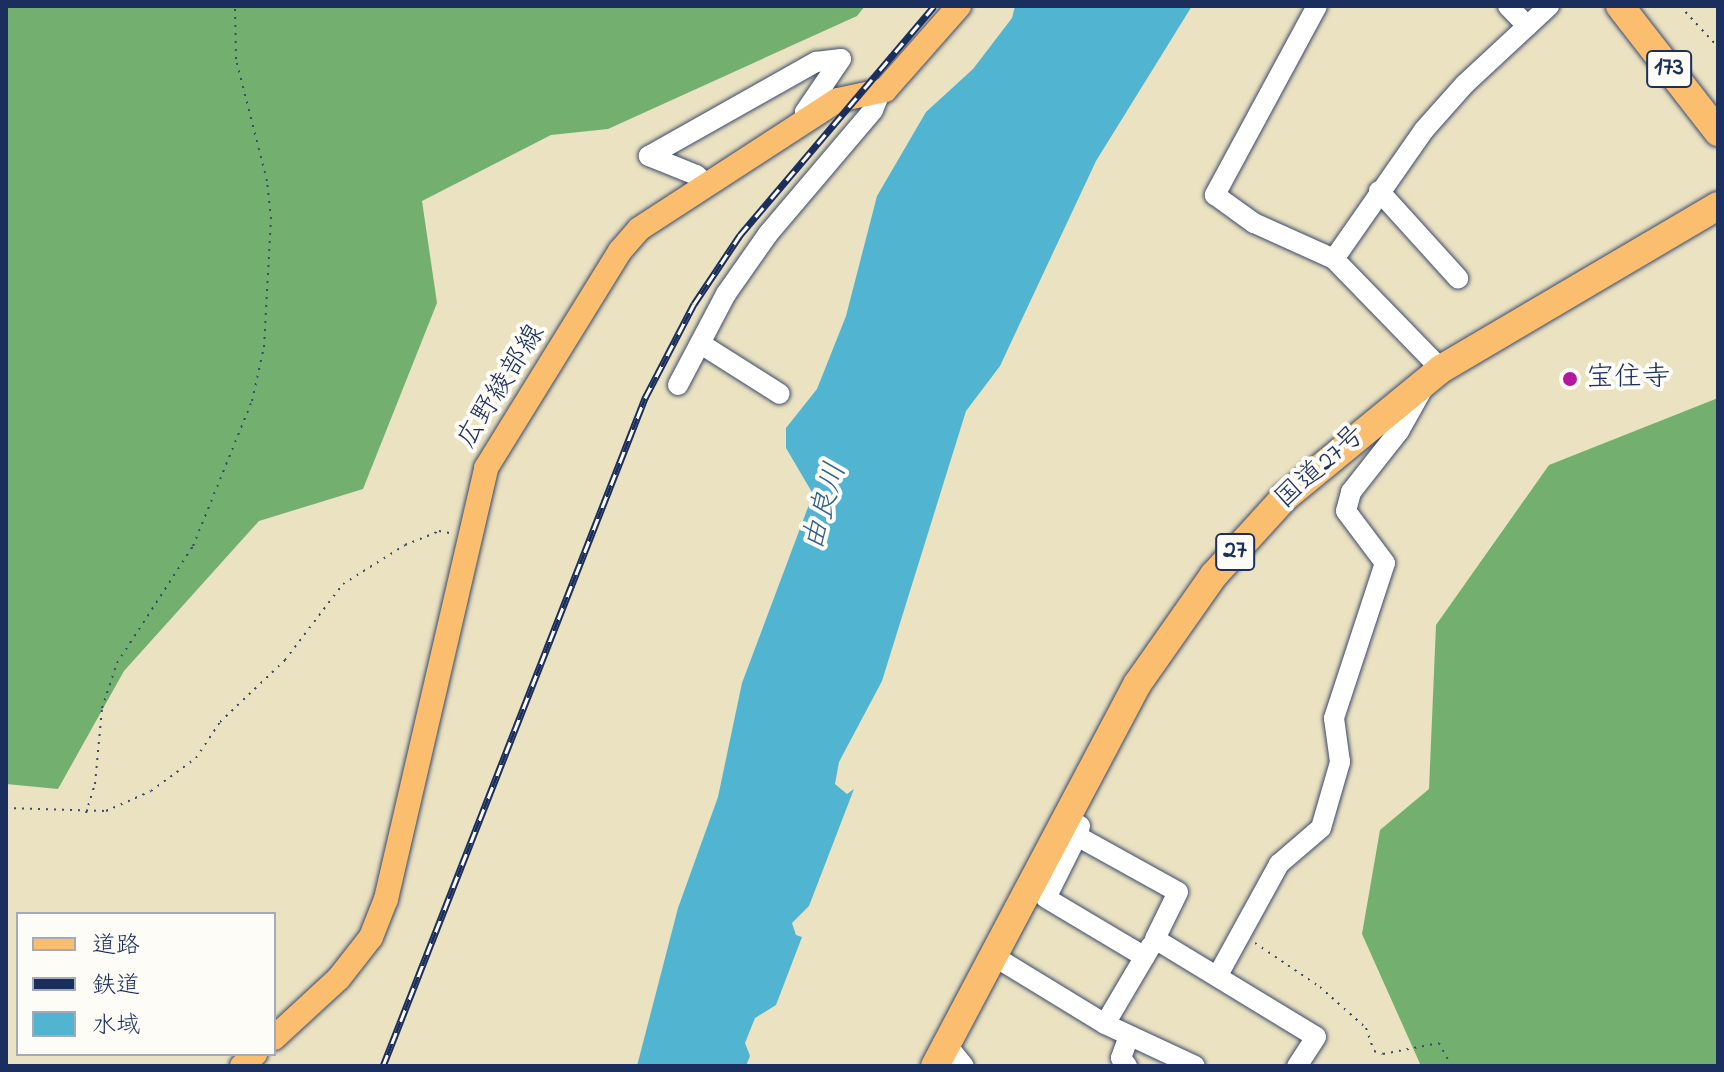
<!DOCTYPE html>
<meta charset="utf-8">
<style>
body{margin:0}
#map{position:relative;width:1724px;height:1072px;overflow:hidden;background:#ebe2c1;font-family:"Indie Flower","Klee One",sans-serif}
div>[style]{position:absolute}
.forest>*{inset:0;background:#73b070}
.water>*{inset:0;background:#51b4d0}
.path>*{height:2px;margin-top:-1px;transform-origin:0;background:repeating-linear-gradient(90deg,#3a4a6d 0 2px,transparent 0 8px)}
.roads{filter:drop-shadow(0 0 2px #3a4a6d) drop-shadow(0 0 2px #3a4a6d)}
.minor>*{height:20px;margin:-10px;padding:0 10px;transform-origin:10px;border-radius:10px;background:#fff}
.major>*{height:24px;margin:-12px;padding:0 12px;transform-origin:12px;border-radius:12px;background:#fbbe6e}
.highway>*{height:28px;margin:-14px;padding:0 14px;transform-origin:14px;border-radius:14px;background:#fbbe6e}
.rail>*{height:7px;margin-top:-3.5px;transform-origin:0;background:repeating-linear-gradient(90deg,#fdfcf7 0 12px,#1b2f5e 0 24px);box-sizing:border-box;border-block:2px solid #1b2f5e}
.dots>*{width:22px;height:22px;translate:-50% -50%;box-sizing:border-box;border:4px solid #fdfcf7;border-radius:50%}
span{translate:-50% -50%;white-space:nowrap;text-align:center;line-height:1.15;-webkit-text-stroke:8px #fdfcf7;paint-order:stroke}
.shield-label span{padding:2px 6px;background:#fdfcf7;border:2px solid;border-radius:6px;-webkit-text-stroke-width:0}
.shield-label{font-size:26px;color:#1b2f5e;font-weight:700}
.poi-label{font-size:28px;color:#1b2f5e}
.left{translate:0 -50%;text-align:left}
.street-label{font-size:28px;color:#1b2f5e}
.water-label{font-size:30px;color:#2e5e86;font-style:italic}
.frame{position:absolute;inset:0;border:8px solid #1b2f5e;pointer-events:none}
.legend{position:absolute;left:16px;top:912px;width:260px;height:144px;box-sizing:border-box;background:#fdfcf7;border:2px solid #a3aaba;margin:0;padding:10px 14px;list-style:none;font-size:24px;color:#1b2f5e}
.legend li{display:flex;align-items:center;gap:16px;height:40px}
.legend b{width:40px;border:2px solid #a3aaba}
</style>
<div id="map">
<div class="forest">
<div style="clip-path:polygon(6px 6px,865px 6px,857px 16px,608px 129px,551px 135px,422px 201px,437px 303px,363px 489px,259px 521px,124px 671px,58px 789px,6px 784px)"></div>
<div style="clip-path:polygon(1718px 398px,1718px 1066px,1421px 1066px,1362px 934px,1380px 830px,1429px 789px,1436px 625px,1549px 465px)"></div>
</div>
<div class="water">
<div style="clip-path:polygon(1015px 6px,1192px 6px,1096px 161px,1000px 366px,966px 411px,882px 681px,839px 762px,835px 784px,847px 794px,854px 789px,809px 906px,792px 923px,796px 935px,802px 937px,776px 1005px,755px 1018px,745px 1043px,750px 1056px,746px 1066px,637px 1066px,678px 908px,718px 797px,742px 683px,813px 494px,786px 448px,786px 428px,817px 389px,846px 316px,877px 196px,926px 112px,973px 69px,1012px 18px)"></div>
</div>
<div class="path">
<div style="left:1680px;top:6px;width:56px;rotate:47.2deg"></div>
<div style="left:6px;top:808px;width:100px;rotate:1.7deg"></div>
<div style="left:106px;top:811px;width:49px;rotate:-24deg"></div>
<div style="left:151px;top:791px;width:56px;rotate:-36.3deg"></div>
<div style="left:196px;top:758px;width:43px;rotate:-56.3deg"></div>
<div style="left:220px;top:722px;width:90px;rotate:-43.6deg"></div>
<div style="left:285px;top:660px;width:96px;rotate:-52.7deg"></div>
<div style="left:343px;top:584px;width:73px;rotate:-32.2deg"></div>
<div style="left:405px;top:545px;width:37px;rotate:-22deg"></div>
<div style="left:439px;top:531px;width:11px;rotate:10deg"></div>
<div style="left:86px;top:813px;width:30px;rotate:-73deg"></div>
<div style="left:95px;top:784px;width:76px;rotate:-84.7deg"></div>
<div style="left:102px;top:708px;width:47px;rotate:-71.6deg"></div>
<div style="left:117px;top:663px;width:140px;rotate:-57deg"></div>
<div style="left:193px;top:546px;width:157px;rotate:-67.9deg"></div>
<div style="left:252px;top:401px;width:55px;rotate:-77.5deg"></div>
<div style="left:264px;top:347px;width:128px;rotate:-86.9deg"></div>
<div style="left:271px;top:219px;width:38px;rotate:-96deg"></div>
<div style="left:267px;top:181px;width:126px;rotate:-104.3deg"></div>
<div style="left:236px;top:59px;width:53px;rotate:-91.1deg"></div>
<div style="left:1255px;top:943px;width:78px;rotate:34.1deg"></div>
<div style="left:1320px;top:987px;width:62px;rotate:41.7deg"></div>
<div style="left:1366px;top:1028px;width:24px;rotate:71deg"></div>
<div style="left:1374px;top:1051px;width:9px;rotate:18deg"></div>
<div style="left:1383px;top:1054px;width:57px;rotate:-11.1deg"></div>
<div style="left:1439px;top:1043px;width:26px;rotate:61deg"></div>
</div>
<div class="roads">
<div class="minor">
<div style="left:1317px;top:6px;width:215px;rotate:118.4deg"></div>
<div style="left:1215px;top:195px;width:48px;rotate:35.7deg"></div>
<div style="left:1254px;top:223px;width:88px;rotate:24.2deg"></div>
<div style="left:1334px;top:259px;width:153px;rotate:45.8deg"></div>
<div style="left:1508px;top:6px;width:28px;rotate:46deg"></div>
<div style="left:708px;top:186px;width:16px;rotate:-137deg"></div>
<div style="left:696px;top:175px;width:51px;rotate:-158deg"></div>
<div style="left:649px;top:156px;width:192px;rotate:-29.4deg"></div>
<div style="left:816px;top:62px;width:25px;rotate:-7deg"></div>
<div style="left:841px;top:59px;width:64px;rotate:124.2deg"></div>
<div style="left:805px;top:112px;width:9px;rotate:41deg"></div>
<div style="left:1379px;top:191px;width:118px;rotate:47.8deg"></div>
<div style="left:1334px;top:259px;width:157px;rotate:-55.1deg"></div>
<div style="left:1424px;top:130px;width:62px;rotate:-48.3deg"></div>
<div style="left:1465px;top:84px;width:115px;rotate:-42.9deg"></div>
<div style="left:701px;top:344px;width:93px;rotate:32.3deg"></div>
<div style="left:678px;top:385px;width:103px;rotate:-62.2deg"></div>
<div style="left:726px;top:294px;width:73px;rotate:-55deg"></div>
<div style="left:768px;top:234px;width:162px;rotate:-49.7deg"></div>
<div style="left:873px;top:110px;width:16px;rotate:-68deg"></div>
<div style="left:1065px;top:817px;width:17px;rotate:31deg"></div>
<div style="left:1080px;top:826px;width:10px;rotate:107deg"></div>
<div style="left:1077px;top:836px;width:115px;rotate:29deg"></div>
<div style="left:1178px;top:892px;width:52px;rotate:116.1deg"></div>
<div style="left:1155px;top:939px;width:188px;rotate:31.3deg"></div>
<div style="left:1316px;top:1037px;width:35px;rotate:123deg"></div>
<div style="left:1077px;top:836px;width:69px;rotate:116.6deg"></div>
<div style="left:1046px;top:898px;width:115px;rotate:30.8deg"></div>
<div style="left:992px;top:955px;width:132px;rotate:31.4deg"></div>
<div style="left:1105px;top:1024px;width:99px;rotate:25deg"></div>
<div style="left:1218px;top:975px;width:127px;rotate:-61.2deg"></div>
<div style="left:1279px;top:864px;width:55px;rotate:-40.6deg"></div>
<div style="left:1321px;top:828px;width:69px;rotate:-73.9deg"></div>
<div style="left:1340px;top:762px;width:44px;rotate:-97.8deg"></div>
<div style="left:1334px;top:718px;width:163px;rotate:-71.8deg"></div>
<div style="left:1385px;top:563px;width:65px;rotate:-126.9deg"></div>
<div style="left:1346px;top:511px;width:20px;rotate:-75deg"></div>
<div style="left:1351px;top:492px;width:78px;rotate:-51.8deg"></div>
<div style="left:1399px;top:431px;width:47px;rotate:-60.7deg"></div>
<div style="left:1105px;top:1024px;width:91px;rotate:-59.5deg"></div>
<div style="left:946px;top:1044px;width:28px;rotate:51deg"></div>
<div style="left:1127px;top:1066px;width:10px;rotate:-127deg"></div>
<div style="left:1121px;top:1058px;width:23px;rotate:-70deg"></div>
</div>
<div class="major">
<div style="left:274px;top:1038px;width:88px;rotate:-42.7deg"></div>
<div style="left:339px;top:978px;width:52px;rotate:-52deg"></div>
<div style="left:371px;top:937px;width:41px;rotate:-68.5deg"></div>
<div style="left:386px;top:899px;width:442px;rotate:-76.9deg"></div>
<div style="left:486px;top:468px;width:255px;rotate:-58.3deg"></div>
<div style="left:620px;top:251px;width:29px;rotate:-49deg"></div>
<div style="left:639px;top:229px;width:237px;rotate:-33deg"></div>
<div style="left:838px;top:100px;width:48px;rotate:-12deg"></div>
<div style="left:885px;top:90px;width:112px;rotate:-48.6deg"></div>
<div style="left:242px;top:1066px;width:18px;rotate:-43deg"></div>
</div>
<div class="highway">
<div style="left:1620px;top:6px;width:160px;rotate:52.1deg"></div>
<div style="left:935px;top:1066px;width:433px;rotate:-62.1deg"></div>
<div style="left:1138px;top:683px;width:132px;rotate:-54.9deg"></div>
<div style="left:1214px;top:575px;width:104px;rotate:-47.7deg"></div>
<div style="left:1284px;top:498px;width:203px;rotate:-39.4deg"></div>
<div style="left:1441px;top:369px;width:321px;rotate:-30.5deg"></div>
</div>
</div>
<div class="rail">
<div style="left:383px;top:1066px;width:718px;rotate:-68.58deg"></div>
<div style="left:645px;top:398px;width:106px;rotate:-62.5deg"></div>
<div style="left:694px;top:304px;width:83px;rotate:-56.3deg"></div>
<div style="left:740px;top:235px;width:300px;rotate:-49.7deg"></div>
</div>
<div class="dots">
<div style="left:1570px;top:379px;background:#b5179e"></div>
</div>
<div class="shield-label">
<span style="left:1669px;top:69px">173</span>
<span style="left:1235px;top:552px">27</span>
</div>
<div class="poi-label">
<span class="left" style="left:1586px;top:379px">宝住寺</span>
</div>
<div class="street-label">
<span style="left:502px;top:387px;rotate:-58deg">広野綾部線</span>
<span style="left:1321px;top:468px;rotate:-42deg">国道27号</span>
</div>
<div class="water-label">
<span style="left:826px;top:507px;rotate:-74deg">由良川</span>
</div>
<div class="frame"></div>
<ul class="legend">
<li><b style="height:10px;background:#fbbe6e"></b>道路</li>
<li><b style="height:10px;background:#1b2f5e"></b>鉄道</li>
<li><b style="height:22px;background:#51b4d0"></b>水域</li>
</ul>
</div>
